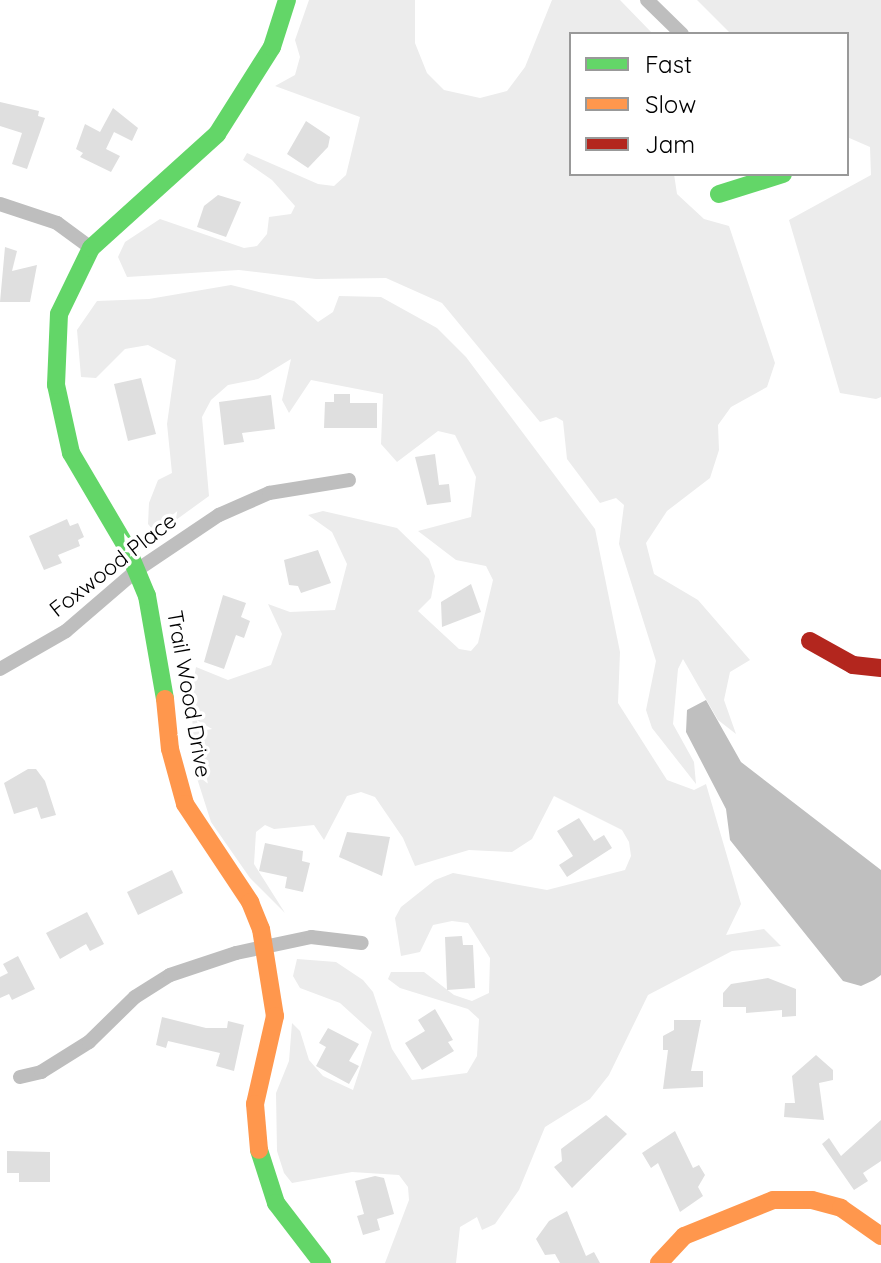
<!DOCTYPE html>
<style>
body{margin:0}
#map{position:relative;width:881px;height:1263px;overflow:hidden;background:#fff;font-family:Quicksand,sans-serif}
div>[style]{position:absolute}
.green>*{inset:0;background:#ececec}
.water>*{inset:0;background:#bfbfbf}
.building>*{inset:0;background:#dfdfdf}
.street>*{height:14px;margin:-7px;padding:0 7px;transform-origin:7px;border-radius:7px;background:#bebebe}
.fast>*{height:18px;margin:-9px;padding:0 9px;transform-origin:9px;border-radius:9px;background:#63d668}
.slow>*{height:18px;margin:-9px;padding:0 9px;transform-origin:9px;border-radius:9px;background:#ff974d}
.jam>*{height:18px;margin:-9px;padding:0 9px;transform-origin:9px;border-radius:9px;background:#b3261e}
span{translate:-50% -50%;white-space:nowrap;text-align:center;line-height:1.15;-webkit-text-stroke:7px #fff;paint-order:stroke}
.street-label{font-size:22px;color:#000}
.legend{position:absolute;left:569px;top:32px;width:280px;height:144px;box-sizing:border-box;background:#fff;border:2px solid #999;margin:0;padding:10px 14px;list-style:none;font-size:24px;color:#000}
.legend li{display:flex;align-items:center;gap:16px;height:40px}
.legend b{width:40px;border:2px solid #999}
</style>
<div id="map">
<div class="green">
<div style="clip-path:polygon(309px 0,415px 0,415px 43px,427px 73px,444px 90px,480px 98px,507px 91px,525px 67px,552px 0,620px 0,653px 34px,571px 34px,571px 174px,674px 174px,677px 194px,704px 219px,729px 226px,775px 363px,767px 387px,731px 407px,718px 425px,719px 450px,710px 478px,667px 511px,646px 543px,654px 574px,698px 600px,750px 660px,730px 672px,724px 700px,736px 734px,718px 720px,683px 659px,678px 669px,673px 724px,694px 762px,696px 784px,652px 728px,646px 710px,656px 661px,619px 544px,624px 505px,616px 498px,600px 503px,567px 459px,563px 421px,556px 417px,540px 422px,442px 303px,386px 278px,316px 279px,239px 270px,127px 277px,118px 257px,125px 242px,160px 219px,244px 248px,257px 246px,267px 234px,269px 217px,291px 214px,295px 206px,272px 180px,243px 160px,247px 153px,318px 184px,334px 186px,346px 175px,360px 117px,275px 86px,295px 75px,300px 57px,295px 40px)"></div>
<div style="clip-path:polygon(697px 0,881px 0,881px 397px,876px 399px,840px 393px,789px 220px,871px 175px,870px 147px,847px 137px,847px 34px,731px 34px)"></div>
<div style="clip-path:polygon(231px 285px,294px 301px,318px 322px,333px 312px,339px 296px,381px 297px,437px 328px,466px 357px,595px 529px,620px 652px,618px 703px,667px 780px,694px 790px,706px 784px,741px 904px,726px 935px,764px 929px,781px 946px,732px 951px,648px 995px,609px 1075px,590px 1099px,545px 1127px,519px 1190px,495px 1224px,482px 1230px,477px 1217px,460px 1227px,456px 1263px,385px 1263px,409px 1200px,408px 1187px,399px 1175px,352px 1172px,292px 1183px,284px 1173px,277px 1151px,276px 1093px,289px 1061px,292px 1023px,300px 1031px,309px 1060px,323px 1076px,353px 1090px,372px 1032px,340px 1003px,300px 988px,293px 976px,297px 959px,336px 962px,363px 980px,373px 992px,392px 1049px,412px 1080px,467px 1073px,477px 1056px,479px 1019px,468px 1009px,400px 988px,388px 979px,391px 972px,424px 972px,454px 995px,472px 1001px,489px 993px,490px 958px,468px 923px,452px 921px,433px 925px,420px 952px,401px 956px,395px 918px,401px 907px,435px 880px,453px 873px,547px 890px,625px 870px,631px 856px,629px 842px,622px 830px,554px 796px,532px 839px,512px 852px,469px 850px,415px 866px,403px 838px,375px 797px,361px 792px,347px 796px,324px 840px,314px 825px,274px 829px,265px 825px,256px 832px,254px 864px,285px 913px,250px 878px,211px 822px,195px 772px,191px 694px,196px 667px,228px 680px,271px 665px,282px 634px,268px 604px,290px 612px,335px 610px,347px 564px,332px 532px,308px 515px,323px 511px,397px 528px,429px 559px,435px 576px,431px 598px,418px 611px,459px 649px,471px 651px,478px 643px,493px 580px,486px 566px,456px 560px,418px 531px,471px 517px,476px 477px,455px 435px,438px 431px,397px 462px,381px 444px,383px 394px,311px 380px,289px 413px,282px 400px,291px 359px,258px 379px,228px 385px,211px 400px,202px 417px,209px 496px,169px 525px,153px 530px,148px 524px,149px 503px,158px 480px,172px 473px,167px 424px,176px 360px,148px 345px,125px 349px,96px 378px,81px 377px,77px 330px,97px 301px,149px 299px)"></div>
</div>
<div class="water">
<div style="clip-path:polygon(706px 700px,741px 762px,881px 870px,881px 975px,874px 980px,861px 986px,843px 981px,730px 840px,726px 809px,686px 732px,687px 710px)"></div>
</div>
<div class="building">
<div style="clip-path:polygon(0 102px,39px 111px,38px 116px,45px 118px,27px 169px,12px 164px,22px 133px,0 126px)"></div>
<div style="clip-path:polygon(113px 108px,138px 128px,132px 141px,114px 132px,106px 149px,120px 156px,111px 172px,80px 157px,83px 153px,76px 149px,85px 124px,100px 132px)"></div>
<div style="clip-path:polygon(306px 121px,330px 137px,328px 147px,308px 168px,287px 154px)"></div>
<div style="clip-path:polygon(218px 195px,241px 202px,226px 237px,197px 227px,204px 206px)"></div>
<div style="clip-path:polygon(5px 247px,17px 251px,12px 271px,37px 265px,30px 302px,0 302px)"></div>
<div style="clip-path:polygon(141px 378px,156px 434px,128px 441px,114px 384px)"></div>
<div style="clip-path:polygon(334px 394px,350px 394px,350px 403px,377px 403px,377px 428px,324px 428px,325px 402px,334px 402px)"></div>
<div style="clip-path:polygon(271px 395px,275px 429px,242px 433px,244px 442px,224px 445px,219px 402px)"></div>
<div style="clip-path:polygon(435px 454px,439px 485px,449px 484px,451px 502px,427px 505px,415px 457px)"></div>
<div style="clip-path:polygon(67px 519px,70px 526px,78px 523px,84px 537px,78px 540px,80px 546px,58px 555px,62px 563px,44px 570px,29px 536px)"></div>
<div style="clip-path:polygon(318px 550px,331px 583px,301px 593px,298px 586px,289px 585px,284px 560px)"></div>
<div style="clip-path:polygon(471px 584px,481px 612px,442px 627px,441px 602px)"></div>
<div style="clip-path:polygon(223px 595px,246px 603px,241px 617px,250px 621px,244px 638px,236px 635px,224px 669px,204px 662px)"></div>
<div style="clip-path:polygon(28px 769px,36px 769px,45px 781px,56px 815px,41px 819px,37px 807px,14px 814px,4px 783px)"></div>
<div style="clip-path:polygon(579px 818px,594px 841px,604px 835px,612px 848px,567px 877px,559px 865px,573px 856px,557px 831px)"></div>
<div style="clip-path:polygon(347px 832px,390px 837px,382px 876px,339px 857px)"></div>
<div style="clip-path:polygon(265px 843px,303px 851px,302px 861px,310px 863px,303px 892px,285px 888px,287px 877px,259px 871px)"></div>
<div style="clip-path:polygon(172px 870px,183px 893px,138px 915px,127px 892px)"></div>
<div style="clip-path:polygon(87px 912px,104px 944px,90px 951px,86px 944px,60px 959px,46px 933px)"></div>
<div style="clip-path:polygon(462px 936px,463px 945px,473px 945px,475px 988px,447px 990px,445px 937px)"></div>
<div style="clip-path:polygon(18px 956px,35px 989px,12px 1000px,9px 994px,0 998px,0 977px,8px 973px,3px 964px)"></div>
<div style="clip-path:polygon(768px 978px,796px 989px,796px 1016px,782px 1017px,782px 1010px,746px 1013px,746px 1007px,723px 1007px,723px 993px,731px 984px)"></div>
<div style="clip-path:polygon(435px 1009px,453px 1040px,448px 1042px,454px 1051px,422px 1070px,405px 1043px,425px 1031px,418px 1020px)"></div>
<div style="clip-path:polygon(162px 1017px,206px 1028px,227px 1028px,228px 1021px,244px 1025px,234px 1071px,216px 1066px,220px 1053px,168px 1041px,166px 1048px,156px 1045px)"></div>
<div style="clip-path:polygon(674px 1020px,701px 1020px,691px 1071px,703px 1071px,703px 1087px,663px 1089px,668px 1050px,663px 1050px,663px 1036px,674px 1030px)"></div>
<div style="clip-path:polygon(328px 1028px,359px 1044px,349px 1061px,359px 1066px,349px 1084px,316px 1066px,326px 1047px,319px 1043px)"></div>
<div style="clip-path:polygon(816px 1055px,833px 1070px,833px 1080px,819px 1083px,824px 1120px,784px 1117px,785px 1103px,795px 1103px,792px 1076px)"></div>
<div style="clip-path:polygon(606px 1115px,627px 1134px,572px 1188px,554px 1167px,562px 1161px,561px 1149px)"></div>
<div style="clip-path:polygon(881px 1120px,881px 1161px,863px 1173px,868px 1181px,854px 1190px,822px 1144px,829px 1138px,841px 1156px)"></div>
<div style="clip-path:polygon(675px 1131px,693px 1168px,699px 1165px,705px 1175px,698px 1187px,703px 1196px,680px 1212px,658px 1163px,651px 1168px,642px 1153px)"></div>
<div style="clip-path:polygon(7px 1151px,50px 1152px,50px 1182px,19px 1182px,19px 1173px,7px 1173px)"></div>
<div style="clip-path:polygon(375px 1176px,384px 1178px,394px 1214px,377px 1219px,380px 1230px,363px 1235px,357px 1216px,364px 1214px,355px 1181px)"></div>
<div style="clip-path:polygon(567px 1211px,586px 1256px,594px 1252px,600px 1263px,560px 1263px,555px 1254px,545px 1255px,536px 1239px,549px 1221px)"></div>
</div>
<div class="street">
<div style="left:647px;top:0;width:49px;rotate:44.2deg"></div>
<div style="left:0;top:204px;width:60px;rotate:18.4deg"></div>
<div style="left:57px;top:223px;width:42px;rotate:36.3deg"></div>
<div style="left:0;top:669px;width:76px;rotate:-29.9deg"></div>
<div style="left:66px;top:631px;width:94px;rotate:-40.7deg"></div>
<div style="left:137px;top:570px;width:99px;rotate:-33.9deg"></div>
<div style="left:219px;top:515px;width:55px;rotate:-23.7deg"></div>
<div style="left:269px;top:493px;width:81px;rotate:-9.2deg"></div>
<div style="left:20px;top:1077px;width:22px;rotate:-13deg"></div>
<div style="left:41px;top:1072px;width:57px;rotate:-32deg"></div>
<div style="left:89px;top:1042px;width:64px;rotate:-44.4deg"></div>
<div style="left:135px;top:997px;width:41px;rotate:-32.2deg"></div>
<div style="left:170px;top:975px;width:70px;rotate:-18.4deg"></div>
<div style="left:236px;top:953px;width:77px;rotate:-12deg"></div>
<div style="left:311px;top:937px;width:51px;rotate:6.7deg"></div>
</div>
<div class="fast">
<div style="left:719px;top:194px;width:67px;rotate:-17.4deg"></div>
<div style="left:165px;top:699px;width:105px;rotate:-99.9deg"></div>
<div style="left:147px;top:596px;width:52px;rotate:-112.6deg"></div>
<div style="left:127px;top:548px;width:110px;rotate:-120.5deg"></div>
<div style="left:71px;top:453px;width:70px;rotate:-102.4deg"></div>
<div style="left:56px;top:385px;width:71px;rotate:-87.6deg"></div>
<div style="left:59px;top:314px;width:73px;rotate:-64.1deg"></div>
<div style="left:91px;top:248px;width:170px;rotate:-42.1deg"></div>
<div style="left:217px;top:134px;width:103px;rotate:-57.7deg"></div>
<div style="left:272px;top:47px;width:49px;rotate:-72.3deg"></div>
<div style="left:259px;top:1150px;width:56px;rotate:72.2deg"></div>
<div style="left:276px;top:1203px;width:76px;rotate:52.5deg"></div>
</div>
<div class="slow">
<div style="left:165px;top:699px;width:50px;rotate:84.3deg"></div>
<div style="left:170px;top:749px;width:57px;rotate:74.7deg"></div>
<div style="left:185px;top:804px;width:118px;rotate:56.4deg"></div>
<div style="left:250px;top:902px;width:29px;rotate:68deg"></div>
<div style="left:261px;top:929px;width:88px;rotate:80.9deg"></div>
<div style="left:275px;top:1016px;width:90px;rotate:102.8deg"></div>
<div style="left:255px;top:1104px;width:46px;rotate:85deg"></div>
<div style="left:659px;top:1263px;width:37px;rotate:-47deg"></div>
<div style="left:684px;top:1236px;width:96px;rotate:-22deg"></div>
<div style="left:773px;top:1200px;width:39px"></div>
<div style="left:812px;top:1200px;width:30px;rotate:15deg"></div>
<div style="left:841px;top:1208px;width:49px;rotate:35deg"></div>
</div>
<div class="jam">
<div style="left:810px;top:641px;width:49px;rotate:29.2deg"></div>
<div style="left:853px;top:665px;width:28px;rotate:6deg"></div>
</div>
<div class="street-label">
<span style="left:113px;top:565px;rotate:-38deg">Foxwood Place</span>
<span style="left:189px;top:694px;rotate:80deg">Trail Wood Drive</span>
</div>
<ul class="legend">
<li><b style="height:10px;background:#63d668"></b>Fast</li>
<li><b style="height:10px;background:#ff974d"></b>Slow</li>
<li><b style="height:10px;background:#b3261e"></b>Jam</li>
</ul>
</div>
